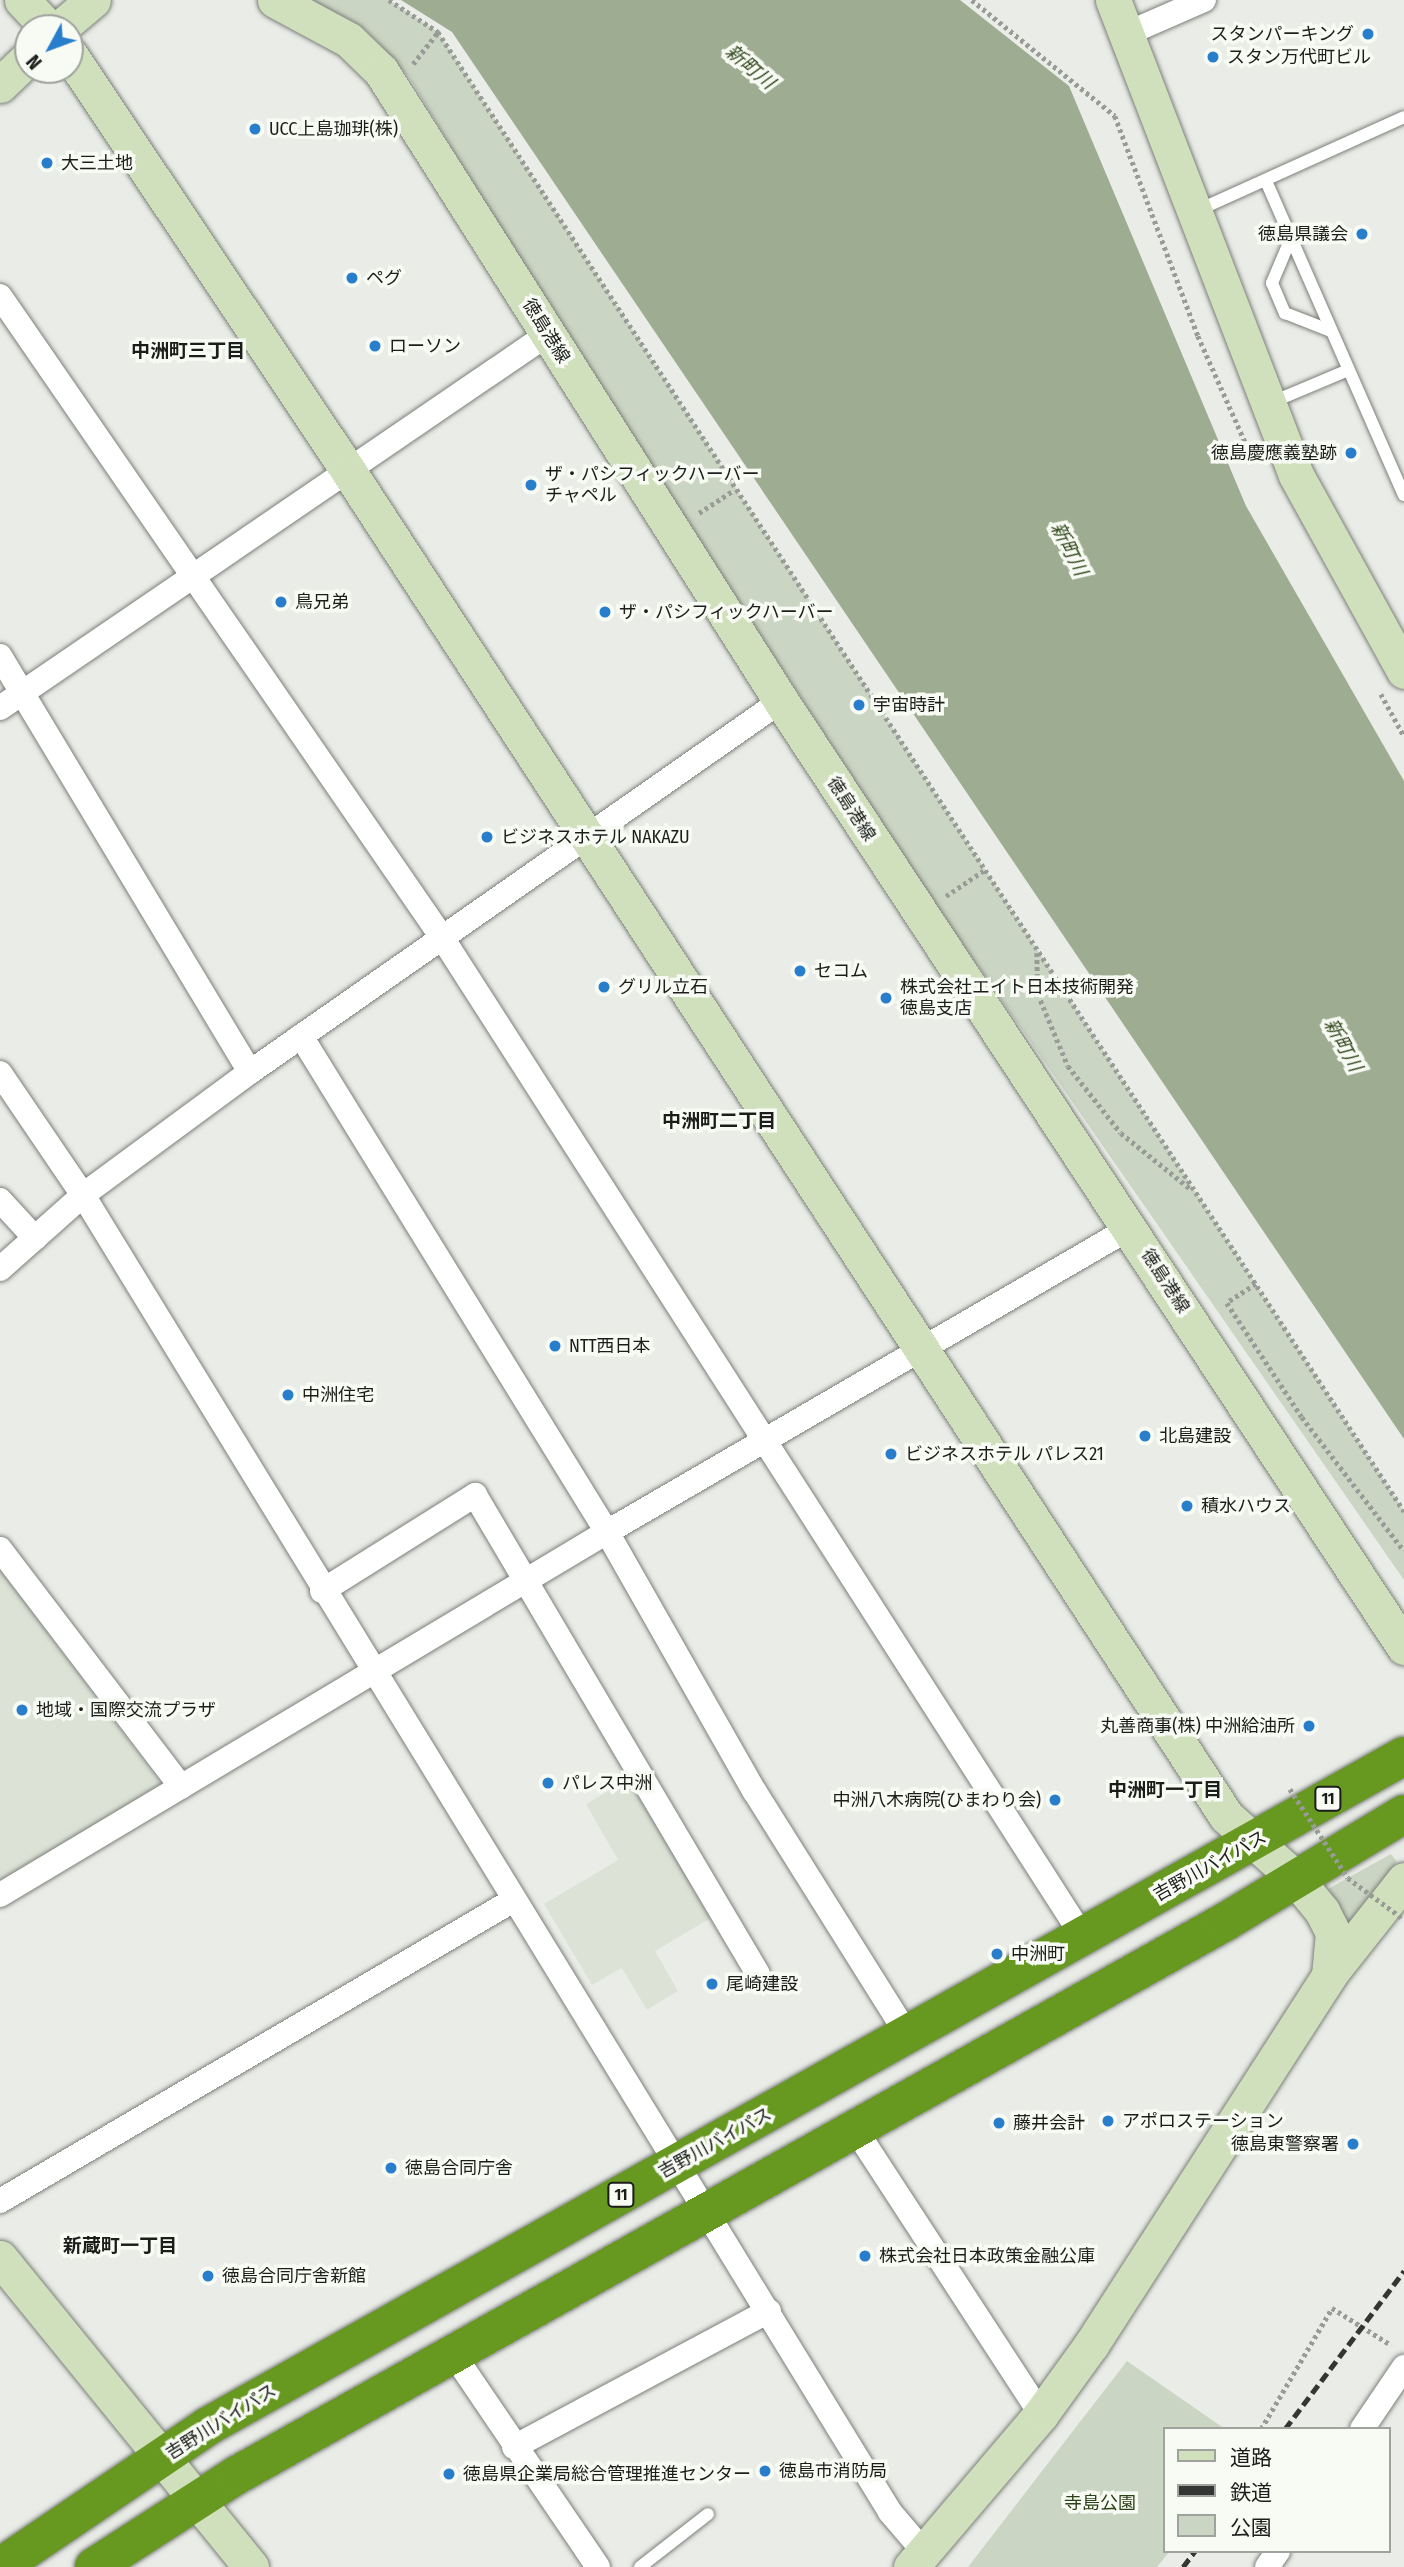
<!DOCTYPE html>
<meta charset="utf-8">
<style>
body{margin:0}
#map{position:relative;width:1404px;height:2567px;overflow:hidden;background:#eaede7;font-family:"Fira Sans Condensed","Noto Sans JP",sans-serif}
div>[style]{position:absolute}
.built>*{inset:0;background:#dce3d6}
.green>*{inset:0;background:#cbd5c3}
.water>*{inset:0;background:#9eac91}
.path>*{height:4.5px;margin-top:-2.25px;transform-origin:0;background:repeating-linear-gradient(90deg,#989b96 0 3.5px,transparent 0 7px)}
.roads{filter:drop-shadow(0 0 2px #7c7f7a) drop-shadow(0 0 2px #7c7f7a)}
.lane>*{height:12px;margin:-6px;padding:0 6px;transform-origin:6px;border-radius:6px;background:#fff}
.street>*{height:24px;margin:-12px;padding:0 12px;transform-origin:12px;border-radius:12px;background:#fff}
.secondary>*{height:35px;margin:-17.5px;padding:0 17.5px;transform-origin:17.5px;border-radius:17.5px;background:#d1e0bc}
.highway>*{height:38px;margin:-19px;padding:0 19px;transform-origin:19px;border-radius:19px;background:#679921}
.rail>*{height:5px;margin-top:-2.5px;transform-origin:0;background:repeating-linear-gradient(90deg,#333632 0 10px,transparent 0 15px)}
.path-bridge>*{height:4.5px;margin-top:-2.25px;transform-origin:0;background:repeating-linear-gradient(90deg,#989b96 0 3.5px,transparent 0 7px)}
.dots>*{width:19px;height:19px;translate:-50% -50%;box-sizing:border-box;border:4px solid #f7fbf4;border-radius:50%}
span{translate:-50% -50%;white-space:nowrap;text-align:center;line-height:1.15;-webkit-text-stroke:7px #f7fbf4;paint-order:stroke}
.shield-label span{padding:2px 5px;background:#f7fbf4;border:2px solid;border-radius:5px;-webkit-text-stroke-width:0}
.shield-label{font-size:16px;color:#1b1d1a;font-weight:700}
.poi-label{font-size:18px;color:#1b1d1a}
.right{translate:-100% -50%;text-align:right}
.left{translate:0 -50%;text-align:left}
.street-label{font-size:18px;color:#1b1d1a}
.park-label{font-size:18px;color:#2d4117}
.water-label{font-size:19px;color:#31461b;font-style:italic}
.neighbourhood-label{font-size:19px;color:#1b1d1a;font-weight:700}
.legend{position:absolute;left:1163px;top:2427px;width:228px;height:126px;box-sizing:border-box;background:#f7fbf4;border:2px solid #9fa29d;margin:0;padding:9px 12px;list-style:none;font-size:21px;color:#1b1d1a}
.legend li{display:flex;align-items:center;gap:14px;height:35px}
.legend b{width:35px;border:2px solid #9fa29d}
.north{position:absolute;left:14px;top:14px;width:70px;height:70px;box-sizing:border-box;background:#f7fbf4;border:2px solid #9fa29d;border-radius:50%;rotate:229deg;font-size:19px;font-weight:700;line-height:28px;text-align:center;color:#1b1d1a}
.north::after{content:'';display:block;margin:auto;width:24px;height:32px;background:#297ecc;clip-path:polygon(50% 0,100% 100%,50% 72%,0 100%)}
</style>
<div id="map">
<div class="built">
<div style="clip-path:polygon(0 1570px,164px 1788px,0 1888px)"></div>
<div style="clip-path:polygon(634px 1776px,716px 1915px,655px 1951px,678px 1991px,647px 2010px,622px 1968px,592px 1985px,544px 1904px,618px 1860px,586px 1804px)"></div>
</div>
<div class="green">
<div style="clip-path:polygon(310px 0,389px 0,438px 32px,1404px 1511px,1404px 1580px,935px 904px,563px 331px,409px 77px,365px 30px)"></div>
<div style="clip-path:polygon(1391px 1854px,1397px 1862px,1351px 1926px,1328px 1889px)"></div>
<div style="clip-path:polygon(1127px 2361px,1225px 2429px,1164px 2429px,1164px 2551px,1170px 2551px,1157px 2567px,968px 2567px)"></div>
</div>
<div class="water">
<div style="clip-path:polygon(401px 0,960px 0,1069px 86px,1246px 506px,1404px 781px,1404px 1439px,452px 32px)"></div>
</div>
<div class="path">
<div style="left:389px;top:0;width:59px;rotate:33.1deg"></div>
<div style="left:438px;top:32px;width:1767px;rotate:56.85deg"></div>
<div style="left:972px;top:0;width:184px;rotate:39deg"></div>
<div style="left:1115px;top:116px;width:235px;rotate:69.3deg"></div>
<div style="left:1198px;top:336px;width:138px;rotate:66deg"></div>
<div style="left:413px;top:64px;width:41px;rotate:-52deg"></div>
<div style="left:699px;top:513px;width:42px;rotate:-33.3deg"></div>
<div style="left:1381px;top:694px;width:48px;rotate:61.3deg"></div>
<div style="left:946px;top:896px;width:45px;rotate:-34deg"></div>
<div style="left:1037px;top:953px;width:41px;rotate:88.6deg"></div>
<div style="left:1038px;top:994px;width:78px;rotate:67.4deg"></div>
<div style="left:1068px;top:1066px;width:85px;rotate:51.7deg"></div>
<div style="left:1121px;top:1133px;width:91px;rotate:38.8deg"></div>
<div style="left:1256px;top:1284px;width:35px;rotate:147deg"></div>
<div style="left:1227px;top:1303px;width:136px;rotate:56.7deg"></div>
<div style="left:1302px;top:1417px;width:168px;rotate:52.7deg"></div>
<div style="left:1261px;top:2429px;width:140px;rotate:-59.6deg"></div>
<div style="left:1332px;top:2308px;width:70px;rotate:32.1deg"></div>
</div>
<div class="roads">
<div class="lane">
<div style="left:1266px;top:181px;width:343px;rotate:66.3deg"></div>
<div style="left:1205px;top:207px;width:218px;rotate:-24.3deg"></div>
<div style="left:1291px;top:238px;width:49px;rotate:112.9deg"></div>
<div style="left:1272px;top:283px;width:33px;rotate:67deg"></div>
<div style="left:1285px;top:313px;width:49px;rotate:21.4deg"></div>
<div style="left:1270px;top:403px;width:85px;rotate:-22.9deg"></div>
<div style="left:640px;top:2567px;width:86px;rotate:-37.9deg"></div>
</div>
<div class="street">
<div style="left:1126px;top:34px;width:85px;rotate:-23.6deg"></div>
<div style="left:0;top:296px;width:781px;rotate:55.43deg"></div>
<div style="left:443px;top:939px;width:1186px;rotate:57.33deg"></div>
<div style="left:0;top:656px;width:485px;rotate:59deg"></div>
<div style="left:0;top:708px;width:663px;rotate:-34.31deg"></div>
<div style="left:301px;top:1036px;width:583px;rotate:58.33deg"></div>
<div style="left:607px;top:1532px;width:299px;rotate:60.4deg"></div>
<div style="left:755px;top:1792px;width:286px;rotate:57.9deg"></div>
<div style="left:0;top:1073px;width:148px;rotate:55.8deg"></div>
<div style="left:83px;top:1195px;width:1545px;rotate:58.5deg"></div>
<div style="left:890px;top:2512px;width:54px;rotate:49.5deg"></div>
<div style="left:0;top:1200px;width:52px;rotate:47.4deg"></div>
<div style="left:0;top:1269px;width:111px;rotate:-41.7deg"></div>
<div style="left:83px;top:1195px;width:207px;rotate:-36.4deg"></div>
<div style="left:250px;top:1072px;width:648px;rotate:-34.94deg"></div>
<div style="left:0;top:1549px;width:299px;rotate:52.7deg"></div>
<div style="left:322px;top:1591px;width:181px;rotate:-32.1deg"></div>
<div style="left:475px;top:1495px;width:556px;rotate:59.42deg"></div>
<div style="left:0;top:1895px;width:707px;rotate:-30.88deg"></div>
<div style="left:607px;top:1532px;width:605px;rotate:-30.17deg"></div>
<div style="left:855px;top:2129px;width:340px;rotate:56.9deg"></div>
<div style="left:0;top:2201px;width:593px;rotate:-30.37deg"></div>
<div style="left:454px;top:2355px;width:256px;rotate:55.8deg"></div>
<div style="left:1362px;top:2429px;width:75px;rotate:-55.9deg"></div>
<div style="left:514px;top:2447px;width:289px;rotate:-28.1deg"></div>
<div style="left:1267px;top:2567px;width:19px;rotate:-55deg"></div>
</div>
<div class="secondary">
<div style="left:22px;top:0;width:38px;rotate:47deg"></div>
<div style="left:275px;top:0;width:84px;rotate:28.4deg"></div>
<div style="left:349px;top:40px;width:45px;rotate:44.1deg"></div>
<div style="left:381px;top:71px;width:746px;rotate:57.59deg"></div>
<div style="left:781px;top:701px;width:1133px;rotate:56.63deg"></div>
<div style="left:1113px;top:0;width:509px;rotate:68.93deg"></div>
<div style="left:1296px;top:475px;width:224px;rotate:61.1deg"></div>
<div style="left:60px;top:28px;width:43px;rotate:-40.3deg"></div>
<div style="left:70px;top:55px;width:502px;rotate:56.21deg"></div>
<div style="left:349px;top:472px;width:1605px;rotate:56.87deg"></div>
<div style="left:1226px;top:1816px;width:93px;rotate:41.9deg"></div>
<div style="left:1295px;top:1878px;width:43px;rotate:50.7deg"></div>
<div style="left:1322px;top:1911px;width:25px;rotate:63deg"></div>
<div style="left:1333px;top:1933px;width:42px;rotate:95.4deg"></div>
<div style="left:0;top:85px;width:39px;rotate:-44deg"></div>
<div style="left:0;top:2258px;width:398px;rotate:50.9deg"></div>
<div style="left:911px;top:2567px;width:201px;rotate:-49.6deg"></div>
<div style="left:1041px;top:2414px;width:85px;rotate:-54.1deg"></div>
<div style="left:1091px;top:2345px;width:440px;rotate:-57.2deg"></div>
<div style="left:1329px;top:1975px;width:121px;rotate:-51.7deg"></div>
</div>
<div class="highway">
<div style="left:0;top:2567px;width:251px;rotate:-34.1deg"></div>
<div style="left:208px;top:2426px;width:1371px;rotate:-29.26deg"></div>
<div style="left:94px;top:2567px;width:170px;rotate:-32.8deg"></div>
<div style="left:237px;top:2475px;width:1132px;rotate:-29.24deg"></div>
<div style="left:1225px;top:1922px;width:209px;rotate:-31.1deg"></div>
</div>
</div>
<div class="rail">
<div style="left:1285px;top:2429px;width:198px;rotate:-53deg"></div>
<div style="left:1183px;top:2567px;width:20px;rotate:-53deg"></div>
</div>
<div class="path-bridge">
<div style="left:1290px;top:1789px;width:106px;rotate:56.9deg"></div>
<div style="left:1348px;top:1878px;width:67px;rotate:36.5deg"></div>
</div>
<div class="dots">
<div style="left:1368px;top:34px;background:#297ecc"></div>
<div style="left:1213px;top:57px;background:#297ecc"></div>
<div style="left:255px;top:129px;background:#297ecc"></div>
<div style="left:47px;top:163px;background:#297ecc"></div>
<div style="left:1362px;top:234px;background:#297ecc"></div>
<div style="left:352px;top:278px;background:#297ecc"></div>
<div style="left:375px;top:346px;background:#297ecc"></div>
<div style="left:1351px;top:453px;background:#297ecc"></div>
<div style="left:531px;top:485px;background:#297ecc"></div>
<div style="left:281px;top:602px;background:#297ecc"></div>
<div style="left:605px;top:612px;background:#297ecc"></div>
<div style="left:859px;top:705px;background:#297ecc"></div>
<div style="left:487px;top:837px;background:#297ecc"></div>
<div style="left:800px;top:971px;background:#297ecc"></div>
<div style="left:604px;top:987px;background:#297ecc"></div>
<div style="left:886px;top:998px;background:#297ecc"></div>
<div style="left:555px;top:1346px;background:#297ecc"></div>
<div style="left:288px;top:1395px;background:#297ecc"></div>
<div style="left:1145px;top:1436px;background:#297ecc"></div>
<div style="left:891px;top:1454px;background:#297ecc"></div>
<div style="left:1187px;top:1506px;background:#297ecc"></div>
<div style="left:22px;top:1710px;background:#297ecc"></div>
<div style="left:1309px;top:1726px;background:#297ecc"></div>
<div style="left:548px;top:1783px;background:#297ecc"></div>
<div style="left:1055px;top:1800px;background:#297ecc"></div>
<div style="left:997px;top:1954px;background:#297ecc"></div>
<div style="left:712px;top:1984px;background:#297ecc"></div>
<div style="left:1108px;top:2121px;background:#297ecc"></div>
<div style="left:999px;top:2123px;background:#297ecc"></div>
<div style="left:1353px;top:2144px;background:#297ecc"></div>
<div style="left:391px;top:2168px;background:#297ecc"></div>
<div style="left:865px;top:2256px;background:#297ecc"></div>
<div style="left:208px;top:2276px;background:#297ecc"></div>
<div style="left:765px;top:2471px;background:#297ecc"></div>
<div style="left:449px;top:2474px;background:#297ecc"></div>
</div>
<div class="shield-label">
<span style="left:1328px;top:1799px">11</span>
<span style="left:621px;top:2195px">11</span>
</div>
<div class="poi-label">
<span class="right" style="left:1354px;top:34px">スタンパーキング</span>
<span class="left" style="left:1227px;top:57px">スタン万代町ビル</span>
<span class="left" style="left:269px;top:129px">UCC上島珈琲(株)</span>
<span class="left" style="left:61px;top:163px">大三土地</span>
<span class="right" style="left:1348px;top:234px">徳島県議会</span>
<span class="left" style="left:366px;top:278px">ペグ</span>
<span class="left" style="left:389px;top:346px">ローソン</span>
<span class="right" style="left:1337px;top:453px">徳島慶應義塾跡</span>
<span class="left" style="left:545px;top:485px">ザ・パシフィックハーバー<br>チャペル</span>
<span class="left" style="left:295px;top:602px">鳥兄弟</span>
<span class="left" style="left:619px;top:612px">ザ・パシフィックハーバー</span>
<span class="left" style="left:873px;top:705px">宇宙時計</span>
<span class="left" style="left:501px;top:837px">ビジネスホテル NAKAZU</span>
<span class="left" style="left:814px;top:971px">セコム</span>
<span class="left" style="left:618px;top:987px">グリル立石</span>
<span class="left" style="left:900px;top:998px">株式会社エイト日本技術開発<br>徳島支店</span>
<span class="left" style="left:569px;top:1346px">NTT西日本</span>
<span class="left" style="left:302px;top:1395px">中洲住宅</span>
<span class="left" style="left:1159px;top:1436px">北島建設</span>
<span class="left" style="left:905px;top:1454px">ビジネスホテル パレス21</span>
<span class="left" style="left:1201px;top:1506px">積水ハウス</span>
<span class="left" style="left:36px;top:1710px">地域・国際交流プラザ</span>
<span class="right" style="left:1295px;top:1726px">丸善商事(株) 中洲給油所</span>
<span class="left" style="left:562px;top:1783px">パレス中洲</span>
<span class="right" style="left:1041px;top:1800px">中洲八木病院(ひまわり会)</span>
<span class="left" style="left:1011px;top:1954px">中洲町</span>
<span class="left" style="left:726px;top:1984px">尾崎建設</span>
<span class="left" style="left:1122px;top:2121px">アポロステーション</span>
<span class="left" style="left:1013px;top:2123px">藤井会計</span>
<span class="right" style="left:1339px;top:2144px">徳島東警察署</span>
<span class="left" style="left:405px;top:2168px">徳島合同庁舎</span>
<span class="left" style="left:879px;top:2256px">株式会社日本政策金融公庫</span>
<span class="left" style="left:222px;top:2276px">徳島合同庁舎新館</span>
<span class="left" style="left:779px;top:2471px">徳島市消防局</span>
<span class="left" style="left:463px;top:2474px">徳島県企業局総合管理推進センター</span>
</div>
<div class="street-label">
<span style="left:546px;top:331px;rotate:58deg">徳島港線</span>
<span style="left:851px;top:809px;rotate:57deg">徳島港線</span>
<span style="left:1165px;top:1281px;rotate:57deg">徳島港線</span>
<span style="left:1210px;top:1866px;rotate:-29deg">吉野川バイパス</span>
<span style="left:715px;top:2143px;rotate:-29deg">吉野川バイパス</span>
<span style="left:221px;top:2422px;rotate:-32deg">吉野川バイパス</span>
</div>
<div class="park-label">
<span style="left:1100px;top:2503px">寺島公園</span>
</div>
<div class="water-label">
<span style="left:750px;top:67px;rotate:40deg">新町川</span>
<span style="left:1069px;top:549px;rotate:63deg">新町川</span>
<span style="left:1343px;top:1045px;rotate:61deg">新町川</span>
</div>
<div class="neighbourhood-label">
<span style="left:188px;top:351px">中洲町三丁目</span>
<span style="left:719px;top:1121px">中洲町二丁目</span>
<span style="left:1165px;top:1790px">中洲町一丁目</span>
<span style="left:120px;top:2246px">新蔵町一丁目</span>
</div>
<ul class="legend">
<li><b style="height:9px;background:#d1e0bc"></b>道路</li>
<li><b style="height:9px;background:#333632"></b>鉄道</li>
<li><b style="height:19px;background:#cbd5c3"></b>公園</li>
</ul>
<div class="north">N</div>
</div>
